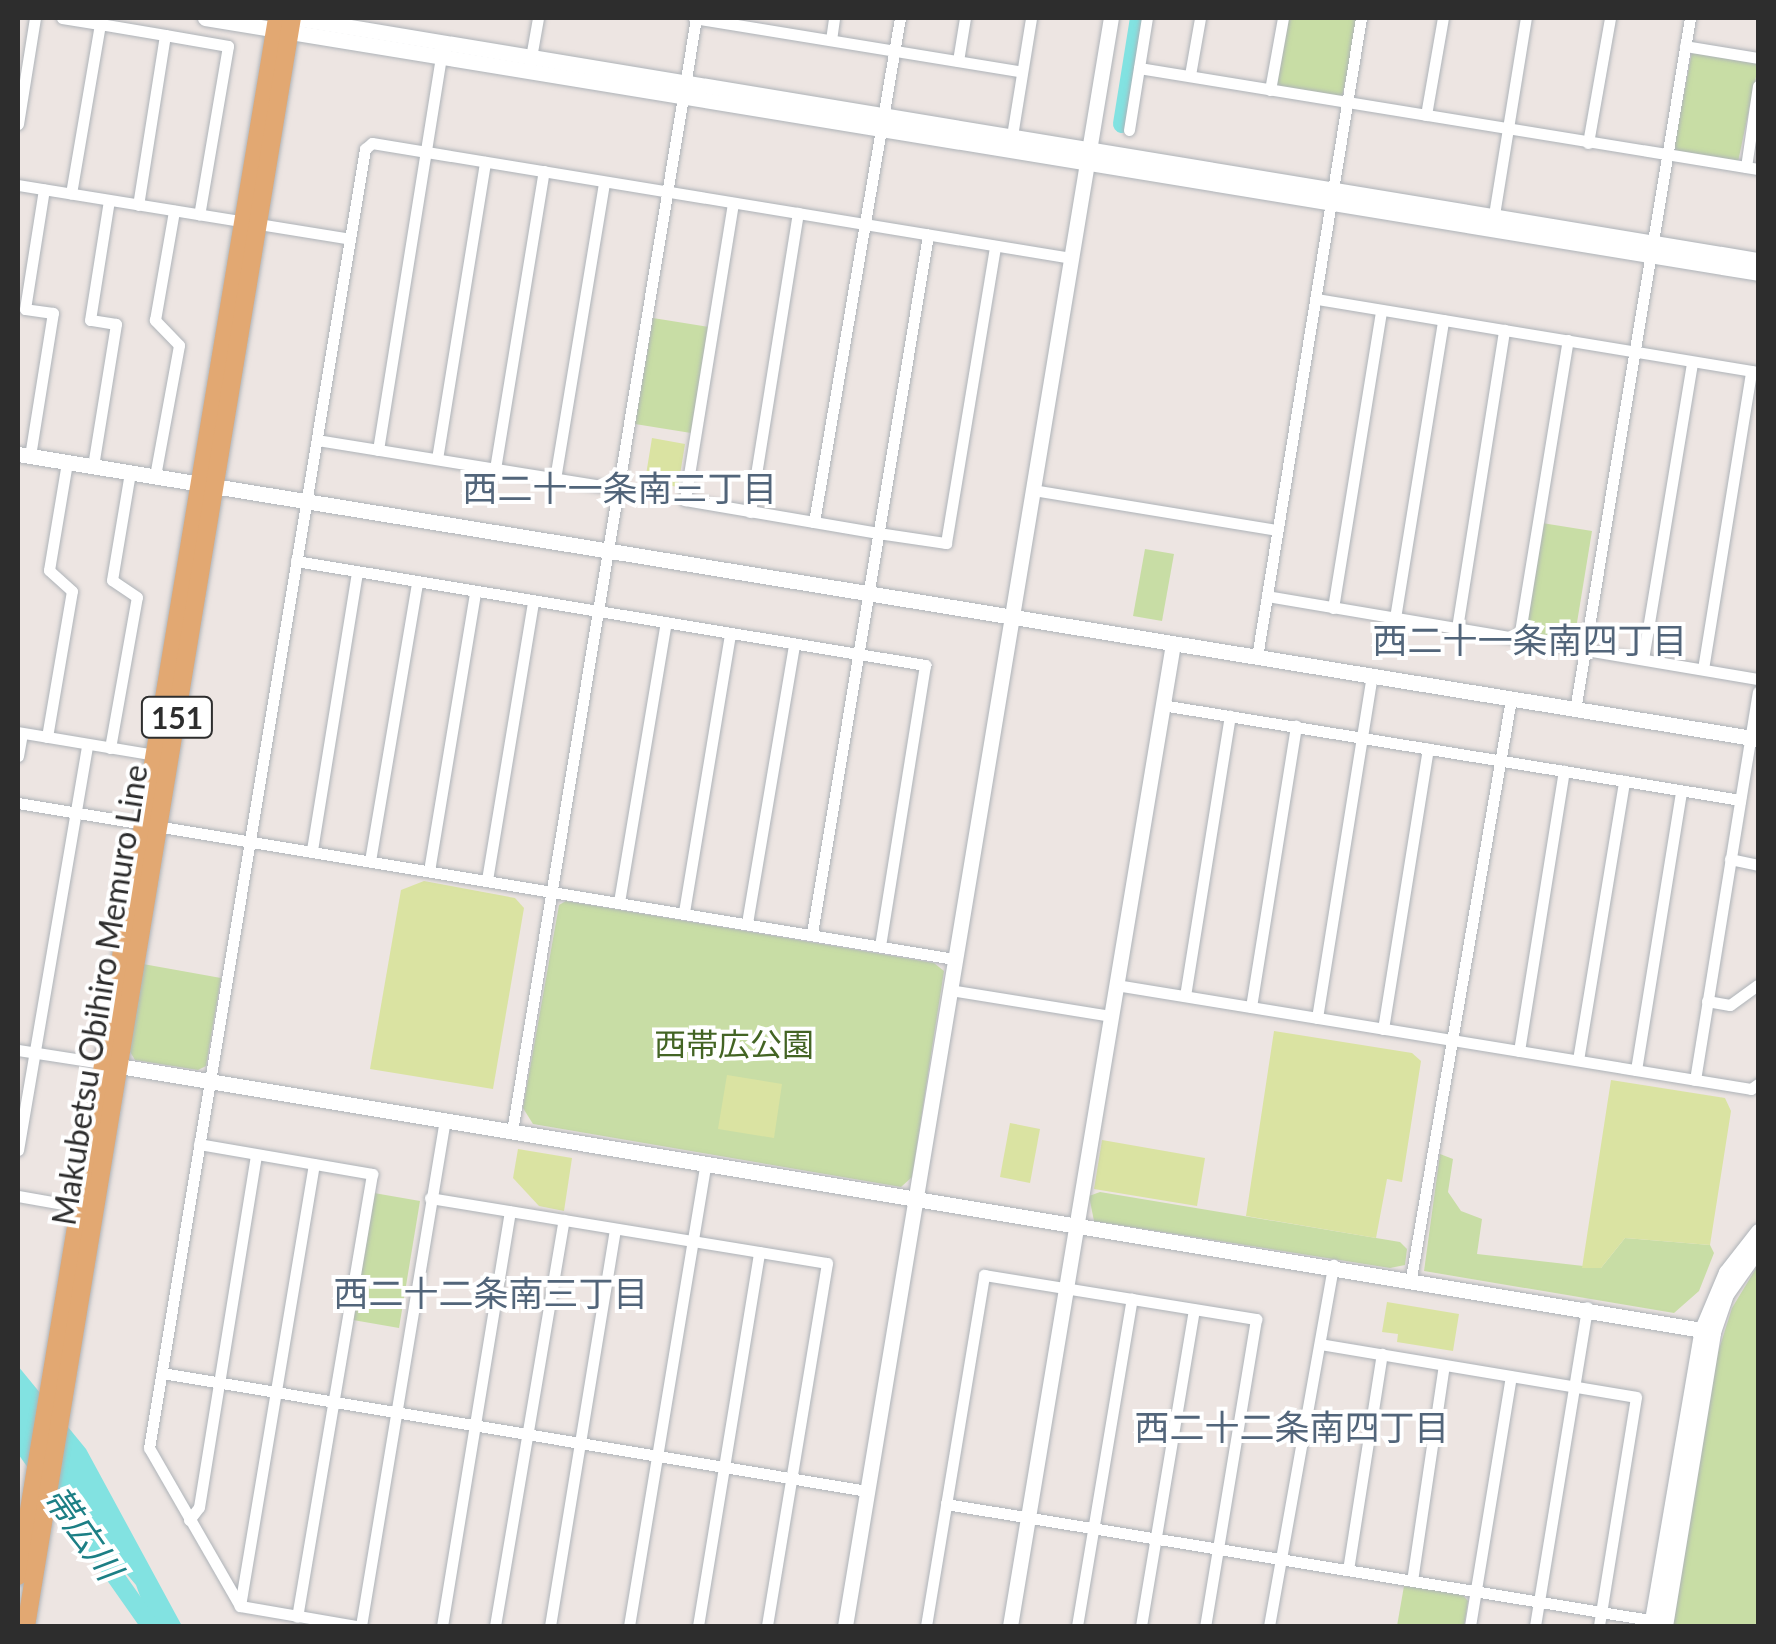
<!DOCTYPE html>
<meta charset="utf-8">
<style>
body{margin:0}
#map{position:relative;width:1776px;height:1644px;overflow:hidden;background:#ede5e2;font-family:Lato,"Noto Sans JP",sans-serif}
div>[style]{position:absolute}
.green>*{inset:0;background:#c8dda5}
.pitch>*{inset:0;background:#dae3a2}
.water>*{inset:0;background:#82e2e1}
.river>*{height:18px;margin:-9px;padding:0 9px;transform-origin:9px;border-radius:9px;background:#82e2e1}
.roads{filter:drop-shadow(0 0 2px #aeb3b8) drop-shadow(0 0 2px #aeb3b8)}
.street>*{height:11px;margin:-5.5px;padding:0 5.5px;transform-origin:5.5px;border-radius:5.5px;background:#fff}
.secondary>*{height:15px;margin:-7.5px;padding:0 7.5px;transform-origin:7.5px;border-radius:7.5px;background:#fff}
.primary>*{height:18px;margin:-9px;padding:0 9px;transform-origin:9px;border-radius:9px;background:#e2a872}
span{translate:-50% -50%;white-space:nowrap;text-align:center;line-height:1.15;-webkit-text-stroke:8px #fff;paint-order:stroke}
.shield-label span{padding:2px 8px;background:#fff;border:2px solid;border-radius:8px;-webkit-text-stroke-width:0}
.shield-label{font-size:30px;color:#2d2d2d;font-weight:700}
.street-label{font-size:32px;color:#2d2d2d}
.park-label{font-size:32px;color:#436424}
.neighbourhood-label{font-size:35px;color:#52657a}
.water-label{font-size:35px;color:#1c7f85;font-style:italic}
.frame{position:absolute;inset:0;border:20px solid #2d2d2d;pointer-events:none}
</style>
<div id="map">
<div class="green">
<div style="clip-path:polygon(1287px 18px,1358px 18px,1342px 98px,1274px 85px)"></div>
<div style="clip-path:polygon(1692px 52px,1754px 60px,1758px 67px,1738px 162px,1673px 151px)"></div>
<div style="clip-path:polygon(653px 318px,709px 327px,691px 433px,635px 424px)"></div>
<div style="clip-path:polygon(1542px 523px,1592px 531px,1574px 641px,1524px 633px)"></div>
<div style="clip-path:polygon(1145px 549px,1174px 554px,1162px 621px,1133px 616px)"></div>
<div style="clip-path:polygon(566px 901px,934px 963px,944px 971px,912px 1177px,901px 1187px,533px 1124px,523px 1108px,559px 905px)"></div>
<div style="clip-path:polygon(143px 964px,221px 978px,206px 1066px,198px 1070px,135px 1060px,129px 1050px)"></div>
<div style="clip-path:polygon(1440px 1154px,1453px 1159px,1448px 1192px,1461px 1211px,1482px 1219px,1477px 1254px,1601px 1268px,1625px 1238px,1710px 1245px,1714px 1253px,1699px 1291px,1674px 1313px,1424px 1271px)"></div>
<div style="clip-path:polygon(1100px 1192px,1400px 1242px,1407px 1249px,1405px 1265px,1390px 1268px,1094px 1221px,1089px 1196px)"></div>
<div style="clip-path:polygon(374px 1193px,420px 1201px,399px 1328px,353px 1320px)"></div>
<div style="clip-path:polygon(1758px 1265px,1758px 1626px,1673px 1626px,1715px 1362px,1732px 1308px)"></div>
<div style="clip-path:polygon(1404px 1586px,1461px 1593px,1468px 1601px,1464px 1626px,1397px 1626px)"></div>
</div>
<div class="pitch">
<div style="clip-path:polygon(652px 438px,685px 444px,678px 487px,645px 481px)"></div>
<div style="clip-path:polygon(424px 881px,515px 898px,524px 908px,493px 1089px,370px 1069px,401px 890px)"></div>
<div style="clip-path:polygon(1274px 1031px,1412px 1053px,1421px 1061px,1402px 1182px,1387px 1179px,1376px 1238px,1246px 1216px)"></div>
<div style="clip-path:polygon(727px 1075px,782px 1084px,774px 1138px,718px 1129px)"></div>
<div style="clip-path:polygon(1611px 1080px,1725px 1098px,1731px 1111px,1710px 1245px,1625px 1238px,1601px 1268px,1582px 1268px)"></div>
<div style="clip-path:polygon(1010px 1123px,1040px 1129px,1030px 1183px,1000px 1177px)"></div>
<div style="clip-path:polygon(1102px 1140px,1205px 1158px,1197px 1206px,1094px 1189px)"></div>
<div style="clip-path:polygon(518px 1149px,572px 1158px,564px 1211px,539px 1206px,513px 1178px)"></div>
<div style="clip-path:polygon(1387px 1302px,1459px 1314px,1453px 1351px,1397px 1342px,1398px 1334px,1382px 1332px)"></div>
</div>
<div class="water">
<div style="clip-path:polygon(18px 1366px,86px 1449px,182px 1626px,151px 1626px,136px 1585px,18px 1445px)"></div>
</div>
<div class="river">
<div style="left:1122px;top:124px;width:107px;rotate:-80.9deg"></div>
<div style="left:18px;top:1438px;width:230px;rotate:54.9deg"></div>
</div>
<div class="roads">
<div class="street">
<div style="left:62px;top:18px;width:38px;rotate:9deg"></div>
<div style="left:100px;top:24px;width:172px;rotate:99.7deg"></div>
<div style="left:694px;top:18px;width:332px;rotate:9.3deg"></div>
<div style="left:100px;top:24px;width:66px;rotate:9.6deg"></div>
<div style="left:165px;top:35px;width:172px;rotate:99deg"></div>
<div style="left:165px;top:35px;width:64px;rotate:9.9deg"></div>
<div style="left:228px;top:46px;width:171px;rotate:99.7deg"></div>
<div style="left:831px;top:40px;width:22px;rotate:-82deg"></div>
<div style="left:1685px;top:46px;width:74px;rotate:9.3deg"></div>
<div style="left:958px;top:61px;width:44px;rotate:-80.8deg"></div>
<div style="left:530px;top:63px;width:46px;rotate:-79.9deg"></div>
<div style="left:1139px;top:68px;width:627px;rotate:9.27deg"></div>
<div style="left:1190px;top:75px;width:58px;rotate:-80deg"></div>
<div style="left:1270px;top:90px;width:73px;rotate:-79.8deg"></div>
<div style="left:1426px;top:115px;width:98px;rotate:-80.1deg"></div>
<div style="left:18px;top:124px;width:107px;rotate:-80.9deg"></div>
<div style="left:1129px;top:130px;width:113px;rotate:-80.9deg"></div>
<div style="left:1011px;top:142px;width:126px;rotate:-80.8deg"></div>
<div style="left:1588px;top:143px;width:127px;rotate:-80deg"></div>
<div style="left:1746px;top:167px;width:82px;rotate:-81.6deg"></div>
<div style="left:18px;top:185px;width:336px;rotate:9.2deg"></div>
<div style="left:733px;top:203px;width:301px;rotate:99.2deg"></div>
<div style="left:685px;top:500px;width:196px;rotate:9.7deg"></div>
<div style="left:878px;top:533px;width:69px;rotate:8.4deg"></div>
<div style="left:946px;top:543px;width:301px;rotate:-80.6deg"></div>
<div style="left:1493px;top:221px;width:206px;rotate:-80.8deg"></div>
<div style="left:1317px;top:299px;width:447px;rotate:9.4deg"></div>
<div style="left:317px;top:440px;width:306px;rotate:9.2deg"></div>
<div style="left:378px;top:450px;width:405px;rotate:-80.9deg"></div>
<div style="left:30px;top:456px;width:145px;rotate:-80.9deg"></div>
<div style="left:53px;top:313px;width:28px;rotate:-172deg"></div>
<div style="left:25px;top:309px;width:121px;rotate:-81deg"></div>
<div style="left:437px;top:459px;width:301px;rotate:-80.8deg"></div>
<div style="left:93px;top:466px;width:144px;rotate:-80.8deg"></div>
<div style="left:116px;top:324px;width:26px;rotate:-171deg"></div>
<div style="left:90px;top:320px;width:121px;rotate:-81deg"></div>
<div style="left:495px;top:469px;width:302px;rotate:-80.7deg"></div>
<div style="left:155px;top:476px;width:133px;rotate:-79.6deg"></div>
<div style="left:179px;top:345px;width:35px;rotate:-134deg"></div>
<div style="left:155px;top:320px;width:111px;rotate:-80.1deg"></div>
<div style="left:555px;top:479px;width:301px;rotate:-80.6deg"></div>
<div style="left:1033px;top:490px;width:247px;rotate:9.3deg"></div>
<div style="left:750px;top:512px;width:303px;rotate:-80.9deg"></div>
<div style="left:814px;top:522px;width:511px;rotate:-80.32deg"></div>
<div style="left:296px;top:561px;width:638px;rotate:9.39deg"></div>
<div style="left:925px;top:665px;width:284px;rotate:99.1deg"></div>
<div style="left:1267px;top:596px;width:498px;rotate:9.6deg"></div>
<div style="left:1333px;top:608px;width:302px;rotate:-80.8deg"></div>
<div style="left:1395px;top:618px;width:302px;rotate:-80.8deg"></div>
<div style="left:1457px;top:628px;width:302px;rotate:-81deg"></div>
<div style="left:1519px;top:638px;width:302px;rotate:-80.7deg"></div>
<div style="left:1257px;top:657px;width:647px;rotate:-80.76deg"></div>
<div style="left:1643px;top:659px;width:301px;rotate:-80.6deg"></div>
<div style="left:1703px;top:669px;width:302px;rotate:-80.8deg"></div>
<div style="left:1162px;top:705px;width:586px;rotate:9.33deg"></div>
<div style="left:1575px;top:710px;width:701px;rotate:-80.56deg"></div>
<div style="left:18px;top:732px;width:145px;rotate:9.5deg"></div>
<div style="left:47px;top:737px;width:148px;rotate:-80.3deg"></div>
<div style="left:72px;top:591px;width:31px;rotate:-138deg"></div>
<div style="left:49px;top:570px;width:109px;rotate:-80.5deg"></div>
<div style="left:110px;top:748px;width:153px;rotate:-79.9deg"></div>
<div style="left:137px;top:597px;width:30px;rotate:-146deg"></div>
<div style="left:112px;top:580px;width:109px;rotate:-80.5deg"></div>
<div style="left:18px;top:756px;width:23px;rotate:-80deg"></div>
<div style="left:18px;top:803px;width:949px;rotate:9.46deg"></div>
<div style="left:312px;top:850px;width:282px;rotate:-80.8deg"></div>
<div style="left:1730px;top:859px;width:29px;rotate:12deg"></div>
<div style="left:370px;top:861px;width:283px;rotate:-80.4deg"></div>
<div style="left:429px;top:871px;width:283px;rotate:-80.6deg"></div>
<div style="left:487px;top:880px;width:283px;rotate:-80.6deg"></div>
<div style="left:619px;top:902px;width:284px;rotate:-80.5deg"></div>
<div style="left:684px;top:912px;width:282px;rotate:-80.6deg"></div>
<div style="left:747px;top:923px;width:283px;rotate:-80.4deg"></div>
<div style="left:812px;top:933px;width:708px;rotate:-80.56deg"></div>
<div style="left:1116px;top:985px;width:643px;rotate:9.3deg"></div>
<div style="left:1751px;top:1089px;width:9px;rotate:-36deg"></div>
<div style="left:950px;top:990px;width:163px;rotate:9.2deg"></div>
<div style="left:1185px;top:996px;width:284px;rotate:-80.9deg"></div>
<div style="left:1707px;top:1001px;width:23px;rotate:10deg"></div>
<div style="left:1730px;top:1005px;width:34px;rotate:-36deg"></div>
<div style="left:1251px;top:1007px;width:285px;rotate:-80.9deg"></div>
<div style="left:1317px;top:1018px;width:346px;rotate:-80.9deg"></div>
<div style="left:1383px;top:1029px;width:284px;rotate:-80.9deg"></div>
<div style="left:18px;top:1050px;width:90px;rotate:8.9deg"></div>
<div style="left:1519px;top:1051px;width:284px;rotate:-80.9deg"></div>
<div style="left:1578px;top:1060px;width:283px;rotate:-80.6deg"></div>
<div style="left:1636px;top:1070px;width:283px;rotate:-80.8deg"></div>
<div style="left:1695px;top:1080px;width:393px;rotate:-80.8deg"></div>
<div style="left:512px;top:1131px;width:1128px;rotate:-80.61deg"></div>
<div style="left:199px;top:1144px;width:176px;rotate:9.8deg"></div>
<div style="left:372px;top:1174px;width:449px;rotate:99.6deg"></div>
<div style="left:18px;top:1150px;width:411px;rotate:-80.3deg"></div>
<div style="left:18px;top:1196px;width:69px;rotate:10deg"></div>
<div style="left:430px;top:1198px;width:402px;rotate:9.3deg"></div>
<div style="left:827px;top:1263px;width:368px;rotate:99.4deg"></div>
<div style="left:1411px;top:1278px;width:588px;rotate:-80.2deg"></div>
<div style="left:1320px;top:1344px;width:320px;rotate:9.5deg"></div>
<div style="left:1636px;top:1397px;width:232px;rotate:99.2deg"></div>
<div style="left:162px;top:1373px;width:715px;rotate:9.5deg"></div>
<div style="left:946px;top:1504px;width:720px;rotate:9.36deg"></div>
<div style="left:189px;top:1520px;width:16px;rotate:-52deg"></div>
<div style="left:199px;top:1507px;width:357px;rotate:-80.8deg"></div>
<div style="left:1348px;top:1570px;width:219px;rotate:-81.1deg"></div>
<div style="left:1412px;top:1581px;width:218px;rotate:-81.6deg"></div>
<div style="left:240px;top:1606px;width:448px;rotate:-80.5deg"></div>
<div style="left:356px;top:1626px;width:118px;rotate:-170.2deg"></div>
<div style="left:240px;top:1606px;width:182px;rotate:-119.9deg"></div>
<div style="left:149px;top:1448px;width:1317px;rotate:-80.56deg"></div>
<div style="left:365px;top:149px;width:9px;rotate:-41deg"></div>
<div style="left:372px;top:143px;width:708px;rotate:9.34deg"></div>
<div style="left:361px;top:1626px;width:514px;rotate:-80.59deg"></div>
<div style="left:442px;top:1626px;width:420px;rotate:-80.7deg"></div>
<div style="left:495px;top:1626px;width:412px;rotate:-80.4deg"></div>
<div style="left:550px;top:1626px;width:402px;rotate:-80.7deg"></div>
<div style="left:629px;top:1626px;width:470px;rotate:-80.6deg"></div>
<div style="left:698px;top:1626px;width:379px;rotate:-80.7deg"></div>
<div style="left:926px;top:1626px;width:356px;rotate:-80.6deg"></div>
<div style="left:984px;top:1275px;width:276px;rotate:9.2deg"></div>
<div style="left:1256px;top:1319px;width:311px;rotate:99.4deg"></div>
<div style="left:1077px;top:1626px;width:332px;rotate:-80.5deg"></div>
<div style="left:1141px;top:1626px;width:321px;rotate:-80.5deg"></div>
<div style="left:1269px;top:1626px;width:367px;rotate:-79.9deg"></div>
<div style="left:1470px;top:1626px;width:253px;rotate:-80.7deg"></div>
<div style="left:1535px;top:1626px;width:323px;rotate:-80.7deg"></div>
</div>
<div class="secondary">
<div style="left:205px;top:18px;width:1574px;rotate:9.32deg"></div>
<div style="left:296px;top:18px;width:1482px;rotate:9.4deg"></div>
<div style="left:18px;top:454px;width:1763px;rotate:9.3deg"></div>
<div style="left:119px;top:1066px;width:1616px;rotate:9.47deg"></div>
<div style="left:845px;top:1626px;width:1630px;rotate:-80.61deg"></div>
<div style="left:1010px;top:1626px;width:996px;rotate:-80.58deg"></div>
<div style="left:1651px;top:1626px;width:301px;rotate:-80.3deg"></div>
<div style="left:1702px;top:1329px;width:62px;rotate:-67.2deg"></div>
<div style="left:1726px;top:1272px;width:52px;rotate:-52deg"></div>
<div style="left:1665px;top:1626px;width:298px;rotate:-80.7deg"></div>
<div style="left:1713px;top:1332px;width:40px;rotate:-71.1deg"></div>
<div style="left:1726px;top:1294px;width:55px;rotate:-54.6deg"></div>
</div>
<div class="primary">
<div style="left:18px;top:1576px;width:1579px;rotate:-80.56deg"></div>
<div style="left:26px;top:1626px;width:1630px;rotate:-80.61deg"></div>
</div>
</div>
<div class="shield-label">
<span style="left:177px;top:717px">151</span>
</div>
<div class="street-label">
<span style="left:100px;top:995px;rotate:-81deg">Makubetsu Obihiro Memuro Line</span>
</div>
<div class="park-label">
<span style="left:734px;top:1044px">西帯広公園</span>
</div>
<div class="neighbourhood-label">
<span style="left:620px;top:487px">西二十一条南三丁目</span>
<span style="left:1530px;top:639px">西二十一条南四丁目</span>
<span style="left:491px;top:1292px">西二十二条南三丁目</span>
<span style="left:1292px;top:1426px">西二十二条南四丁目</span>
</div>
<div class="water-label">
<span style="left:84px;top:1532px;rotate:55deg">帯広川</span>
</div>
<div class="frame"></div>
</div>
